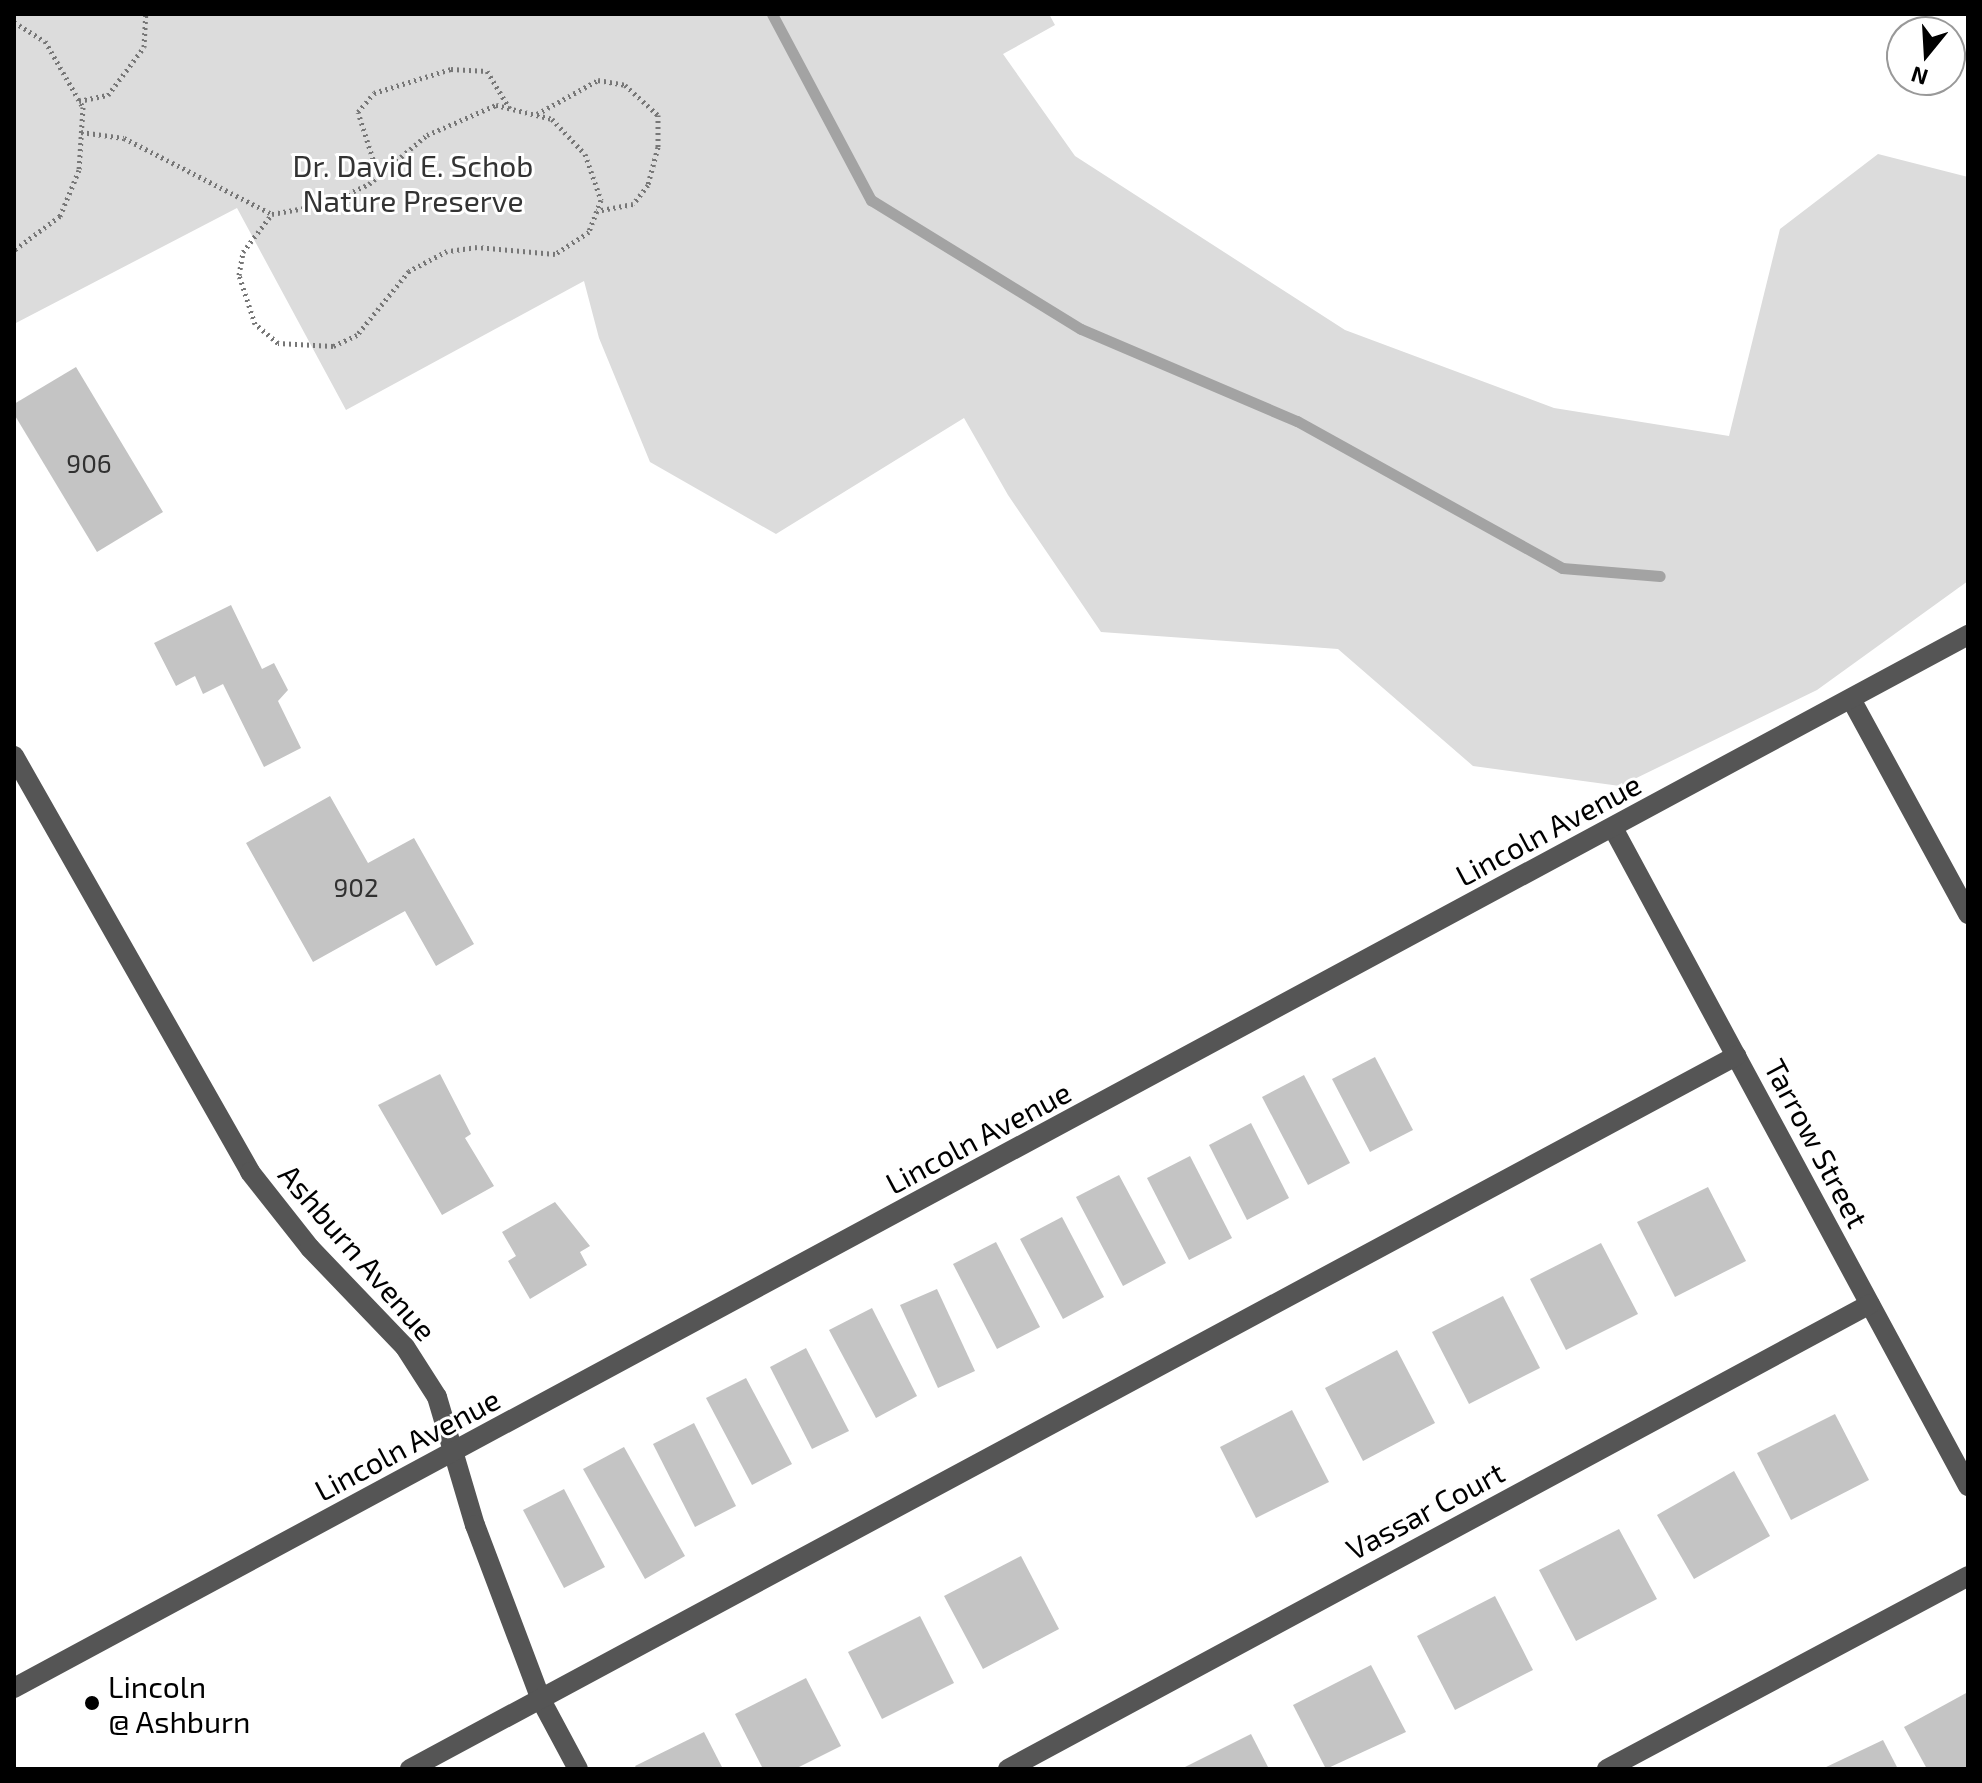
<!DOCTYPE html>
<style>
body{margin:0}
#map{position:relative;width:1982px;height:1783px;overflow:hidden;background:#fff;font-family:"Exo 2",sans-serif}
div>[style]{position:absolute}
.green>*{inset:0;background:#dcdcdc}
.stream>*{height:11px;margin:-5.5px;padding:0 5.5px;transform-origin:5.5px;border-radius:5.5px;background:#a3a3a3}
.building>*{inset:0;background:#c4c4c4}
.path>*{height:5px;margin-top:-2.5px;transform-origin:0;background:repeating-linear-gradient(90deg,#777 0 2px,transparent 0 6px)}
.minor>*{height:20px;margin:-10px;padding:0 10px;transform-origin:10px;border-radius:10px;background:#555}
.dots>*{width:22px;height:22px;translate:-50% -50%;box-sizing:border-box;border:4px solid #fff;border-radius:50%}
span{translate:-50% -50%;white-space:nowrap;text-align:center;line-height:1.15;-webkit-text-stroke:6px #fff;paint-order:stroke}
.number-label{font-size:26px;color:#313131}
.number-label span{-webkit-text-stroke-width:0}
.park-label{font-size:30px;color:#333}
.street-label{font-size:30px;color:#000}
.poi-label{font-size:30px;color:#000}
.left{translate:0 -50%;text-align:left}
.frame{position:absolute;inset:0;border:16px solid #000;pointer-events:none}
.north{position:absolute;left:1886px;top:16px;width:80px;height:80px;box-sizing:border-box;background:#fff;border:2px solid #999;border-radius:50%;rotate:198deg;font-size:22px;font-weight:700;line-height:32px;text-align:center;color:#000}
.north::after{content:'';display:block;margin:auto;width:28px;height:36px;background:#000;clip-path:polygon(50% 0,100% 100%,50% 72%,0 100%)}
</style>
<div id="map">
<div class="green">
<div style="clip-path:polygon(14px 14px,1049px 14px,1055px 25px,1003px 54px,1075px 156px,1345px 330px,1554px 408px,1729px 436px,1780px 229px,1878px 154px,1968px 177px,1968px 581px,1817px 690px,1620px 786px,1473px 766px,1338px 649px,1101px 632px,1008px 495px,964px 418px,776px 534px,650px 462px,599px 338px,584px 281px,346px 410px,237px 208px,14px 324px)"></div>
</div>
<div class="stream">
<div style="left:772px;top:14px;width:211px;rotate:62deg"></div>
<div style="left:871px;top:200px;width:246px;rotate:31.6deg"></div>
<div style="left:1081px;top:329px;width:235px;rotate:23.1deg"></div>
<div style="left:1297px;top:421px;width:303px;rotate:29deg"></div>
<div style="left:1562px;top:568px;width:98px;rotate:4.7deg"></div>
</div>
<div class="building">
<div style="clip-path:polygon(76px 367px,163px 512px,97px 552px,14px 414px,14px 404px)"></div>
<div style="clip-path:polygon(231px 605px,262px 669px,274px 663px,288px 690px,278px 701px,301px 748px,264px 767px,223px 684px,203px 694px,195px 676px,176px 686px,154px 643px)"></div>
<div style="clip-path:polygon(330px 796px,368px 863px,414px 838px,474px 944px,436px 966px,405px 911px,313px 962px,246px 843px)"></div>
<div style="clip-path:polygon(1375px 1057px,1413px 1130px,1370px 1152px,1332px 1079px)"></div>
<div style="clip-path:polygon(440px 1074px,471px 1134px,465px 1138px,494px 1186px,442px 1215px,378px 1105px)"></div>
<div style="clip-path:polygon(1304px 1075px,1350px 1163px,1308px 1185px,1262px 1097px)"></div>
<div style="clip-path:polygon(1251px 1123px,1289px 1198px,1247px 1220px,1209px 1145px)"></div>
<div style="clip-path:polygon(1190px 1156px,1232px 1238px,1189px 1260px,1147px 1178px)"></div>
<div style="clip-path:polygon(1119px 1175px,1166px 1263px,1123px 1286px,1076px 1197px)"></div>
<div style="clip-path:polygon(1708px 1187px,1746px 1261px,1675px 1297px,1637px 1222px)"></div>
<div style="clip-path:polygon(555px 1202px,590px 1246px,580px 1252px,587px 1265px,530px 1299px,508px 1261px,516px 1256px,502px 1232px)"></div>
<div style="clip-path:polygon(1062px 1217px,1104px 1297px,1063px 1319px,1020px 1239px)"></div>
<div style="clip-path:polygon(996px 1242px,1040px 1327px,997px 1349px,953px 1264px)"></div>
<div style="clip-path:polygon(1601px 1243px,1638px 1314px,1566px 1350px,1530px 1279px)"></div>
<div style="clip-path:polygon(937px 1289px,975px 1371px,938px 1388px,900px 1305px)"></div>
<div style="clip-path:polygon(1503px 1296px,1540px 1368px,1469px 1404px,1432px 1332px)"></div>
<div style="clip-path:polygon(872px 1308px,917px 1396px,876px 1418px,829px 1330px)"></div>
<div style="clip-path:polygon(806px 1348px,849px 1431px,812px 1449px,770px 1367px)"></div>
<div style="clip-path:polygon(1397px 1350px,1435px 1423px,1363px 1461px,1325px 1388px)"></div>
<div style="clip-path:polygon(746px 1378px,792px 1464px,752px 1485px,706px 1398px)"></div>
<div style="clip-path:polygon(1292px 1410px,1329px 1482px,1256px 1518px,1220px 1447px)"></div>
<div style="clip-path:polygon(1835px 1414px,1869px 1480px,1791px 1520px,1757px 1453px)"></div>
<div style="clip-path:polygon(694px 1423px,736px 1506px,695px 1527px,653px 1444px)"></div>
<div style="clip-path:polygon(624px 1447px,685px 1556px,645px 1579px,583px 1469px)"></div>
<div style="clip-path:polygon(1734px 1471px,1770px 1536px,1694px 1579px,1657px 1515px)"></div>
<div style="clip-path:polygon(564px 1489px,605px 1567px,564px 1588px,523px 1510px)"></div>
<div style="clip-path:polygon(1619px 1529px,1657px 1599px,1576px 1641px,1539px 1570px)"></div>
<div style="clip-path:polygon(1021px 1556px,1059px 1629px,983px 1669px,944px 1596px)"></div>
<div style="clip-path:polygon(1495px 1596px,1533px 1670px,1455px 1710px,1417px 1636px)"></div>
<div style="clip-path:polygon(920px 1616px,954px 1683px,882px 1719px,848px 1652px)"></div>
<div style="clip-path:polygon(1371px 1665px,1406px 1732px,1326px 1769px,1293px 1705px)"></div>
<div style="clip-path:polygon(806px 1678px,841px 1746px,795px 1769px,763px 1769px,735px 1714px)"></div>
<div style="clip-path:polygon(1968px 1692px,1968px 1769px,1927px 1769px,1904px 1727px)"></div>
<div style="clip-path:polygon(704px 1732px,723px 1769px,637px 1769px,635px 1766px)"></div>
<div style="clip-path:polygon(1251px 1734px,1269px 1769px,1181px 1769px)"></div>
<div style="clip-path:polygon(1883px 1740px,1898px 1769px,1822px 1769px)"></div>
</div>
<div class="path">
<div style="left:14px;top:22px;width:36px;rotate:32deg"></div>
<div style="left:45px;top:41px;width:76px;rotate:60.1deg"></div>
<div style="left:83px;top:107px;width:63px;rotate:93.6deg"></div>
<div style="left:79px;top:170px;width:50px;rotate:112.4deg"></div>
<div style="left:60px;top:216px;width:57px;rotate:143.5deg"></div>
<div style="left:79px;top:101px;width:30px;rotate:-12deg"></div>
<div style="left:108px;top:95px;width:60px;rotate:-53.1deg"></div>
<div style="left:144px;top:47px;width:33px;rotate:-87deg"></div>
<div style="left:537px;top:114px;width:70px;rotate:-29.1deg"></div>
<div style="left:598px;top:80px;width:27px;rotate:10deg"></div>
<div style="left:625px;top:85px;width:45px;rotate:42.3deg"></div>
<div style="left:658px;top:115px;width:32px;rotate:90deg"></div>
<div style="left:658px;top:147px;width:39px;rotate:105deg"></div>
<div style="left:648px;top:185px;width:24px;rotate:128deg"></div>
<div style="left:633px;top:204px;width:37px;rotate:169deg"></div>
<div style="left:81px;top:132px;width:43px;rotate:7.9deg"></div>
<div style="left:124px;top:138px;width:166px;rotate:27.2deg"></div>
<div style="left:272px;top:214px;width:55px;rotate:-10.5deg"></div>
<div style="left:326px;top:204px;width:47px;rotate:-24.9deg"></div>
<div style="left:369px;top:184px;width:76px;rotate:-40.2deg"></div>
<div style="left:427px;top:135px;width:75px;rotate:-23.5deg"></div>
<div style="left:496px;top:105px;width:58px;rotate:14deg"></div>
<div style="left:552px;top:119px;width:48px;rotate:46.7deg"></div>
<div style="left:585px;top:154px;width:49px;rotate:70.8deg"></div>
<div style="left:601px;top:200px;width:34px;rotate:111deg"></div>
<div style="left:589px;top:232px;width:40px;rotate:147.1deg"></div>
<div style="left:555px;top:254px;width:78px;rotate:-174.9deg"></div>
<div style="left:477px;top:247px;width:30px;rotate:172deg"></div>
<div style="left:447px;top:251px;width:43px;rotate:152.2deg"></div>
<div style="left:409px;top:271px;width:82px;rotate:129.1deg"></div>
<div style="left:357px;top:335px;width:26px;rotate:155deg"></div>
<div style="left:333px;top:346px;width:55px;rotate:-176.9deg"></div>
<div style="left:278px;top:343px;width:30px;rotate:-140deg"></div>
<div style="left:255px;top:324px;width:52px;rotate:-108.1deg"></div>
<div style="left:239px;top:275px;width:23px;rotate:-80deg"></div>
<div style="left:243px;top:252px;width:48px;rotate:-52.7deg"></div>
<div style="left:384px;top:173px;width:18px;rotate:-128deg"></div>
<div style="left:373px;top:159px;width:49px;rotate:-107.7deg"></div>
<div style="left:358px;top:112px;width:25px;rotate:-50deg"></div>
<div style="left:374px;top:93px;width:81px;rotate:-17.3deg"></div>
<div style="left:451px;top:69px;width:36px;rotate:3deg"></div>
<div style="left:487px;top:71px;width:44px;rotate:58.8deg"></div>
</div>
<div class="minor">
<div style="left:1851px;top:699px;width:245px;rotate:61.4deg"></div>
<div style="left:14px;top:756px;width:478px;rotate:60.4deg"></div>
<div style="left:250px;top:1172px;width:97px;rotate:51.7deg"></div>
<div style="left:310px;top:1248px;width:137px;rotate:46.2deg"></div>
<div style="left:405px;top:1347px;width:59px;rotate:57.4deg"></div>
<div style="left:437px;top:1397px;width:134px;rotate:73.5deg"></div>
<div style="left:475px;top:1525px;width:187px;rotate:69.3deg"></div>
<div style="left:541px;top:1700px;width:78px;rotate:61.8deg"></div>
<div style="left:1613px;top:828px;width:748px;rotate:61.65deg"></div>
<div style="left:14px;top:1688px;width:2220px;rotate:-28.32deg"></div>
<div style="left:410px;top:1769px;width:1506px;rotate:-28.27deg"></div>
<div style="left:1008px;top:1769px;width:979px;rotate:-28.34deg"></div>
<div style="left:1607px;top:1769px;width:409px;rotate:-28.1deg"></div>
</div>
<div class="dots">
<div style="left:92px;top:1703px;background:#000"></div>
</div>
<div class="number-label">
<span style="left:89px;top:463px">906</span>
<span style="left:356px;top:887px">902</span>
</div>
<div class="park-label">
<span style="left:413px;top:182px">Dr. David E. Schob<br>Nature Preserve</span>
</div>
<div class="street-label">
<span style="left:1548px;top:829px;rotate:-28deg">Lincoln Avenue</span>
<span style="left:978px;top:1137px;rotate:-28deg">Lincoln Avenue</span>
<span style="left:1817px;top:1143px;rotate:62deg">Tarrow Street</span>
<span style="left:358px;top:1252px;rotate:49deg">Ashburn Avenue</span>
<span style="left:407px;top:1444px;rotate:-28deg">Lincoln Avenue</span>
<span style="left:1425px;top:1510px;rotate:-28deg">Vassar Court</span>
</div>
<div class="poi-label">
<span class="left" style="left:108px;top:1703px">Lincoln<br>@ Ashburn</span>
</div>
<div class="frame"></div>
<div class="north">N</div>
</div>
